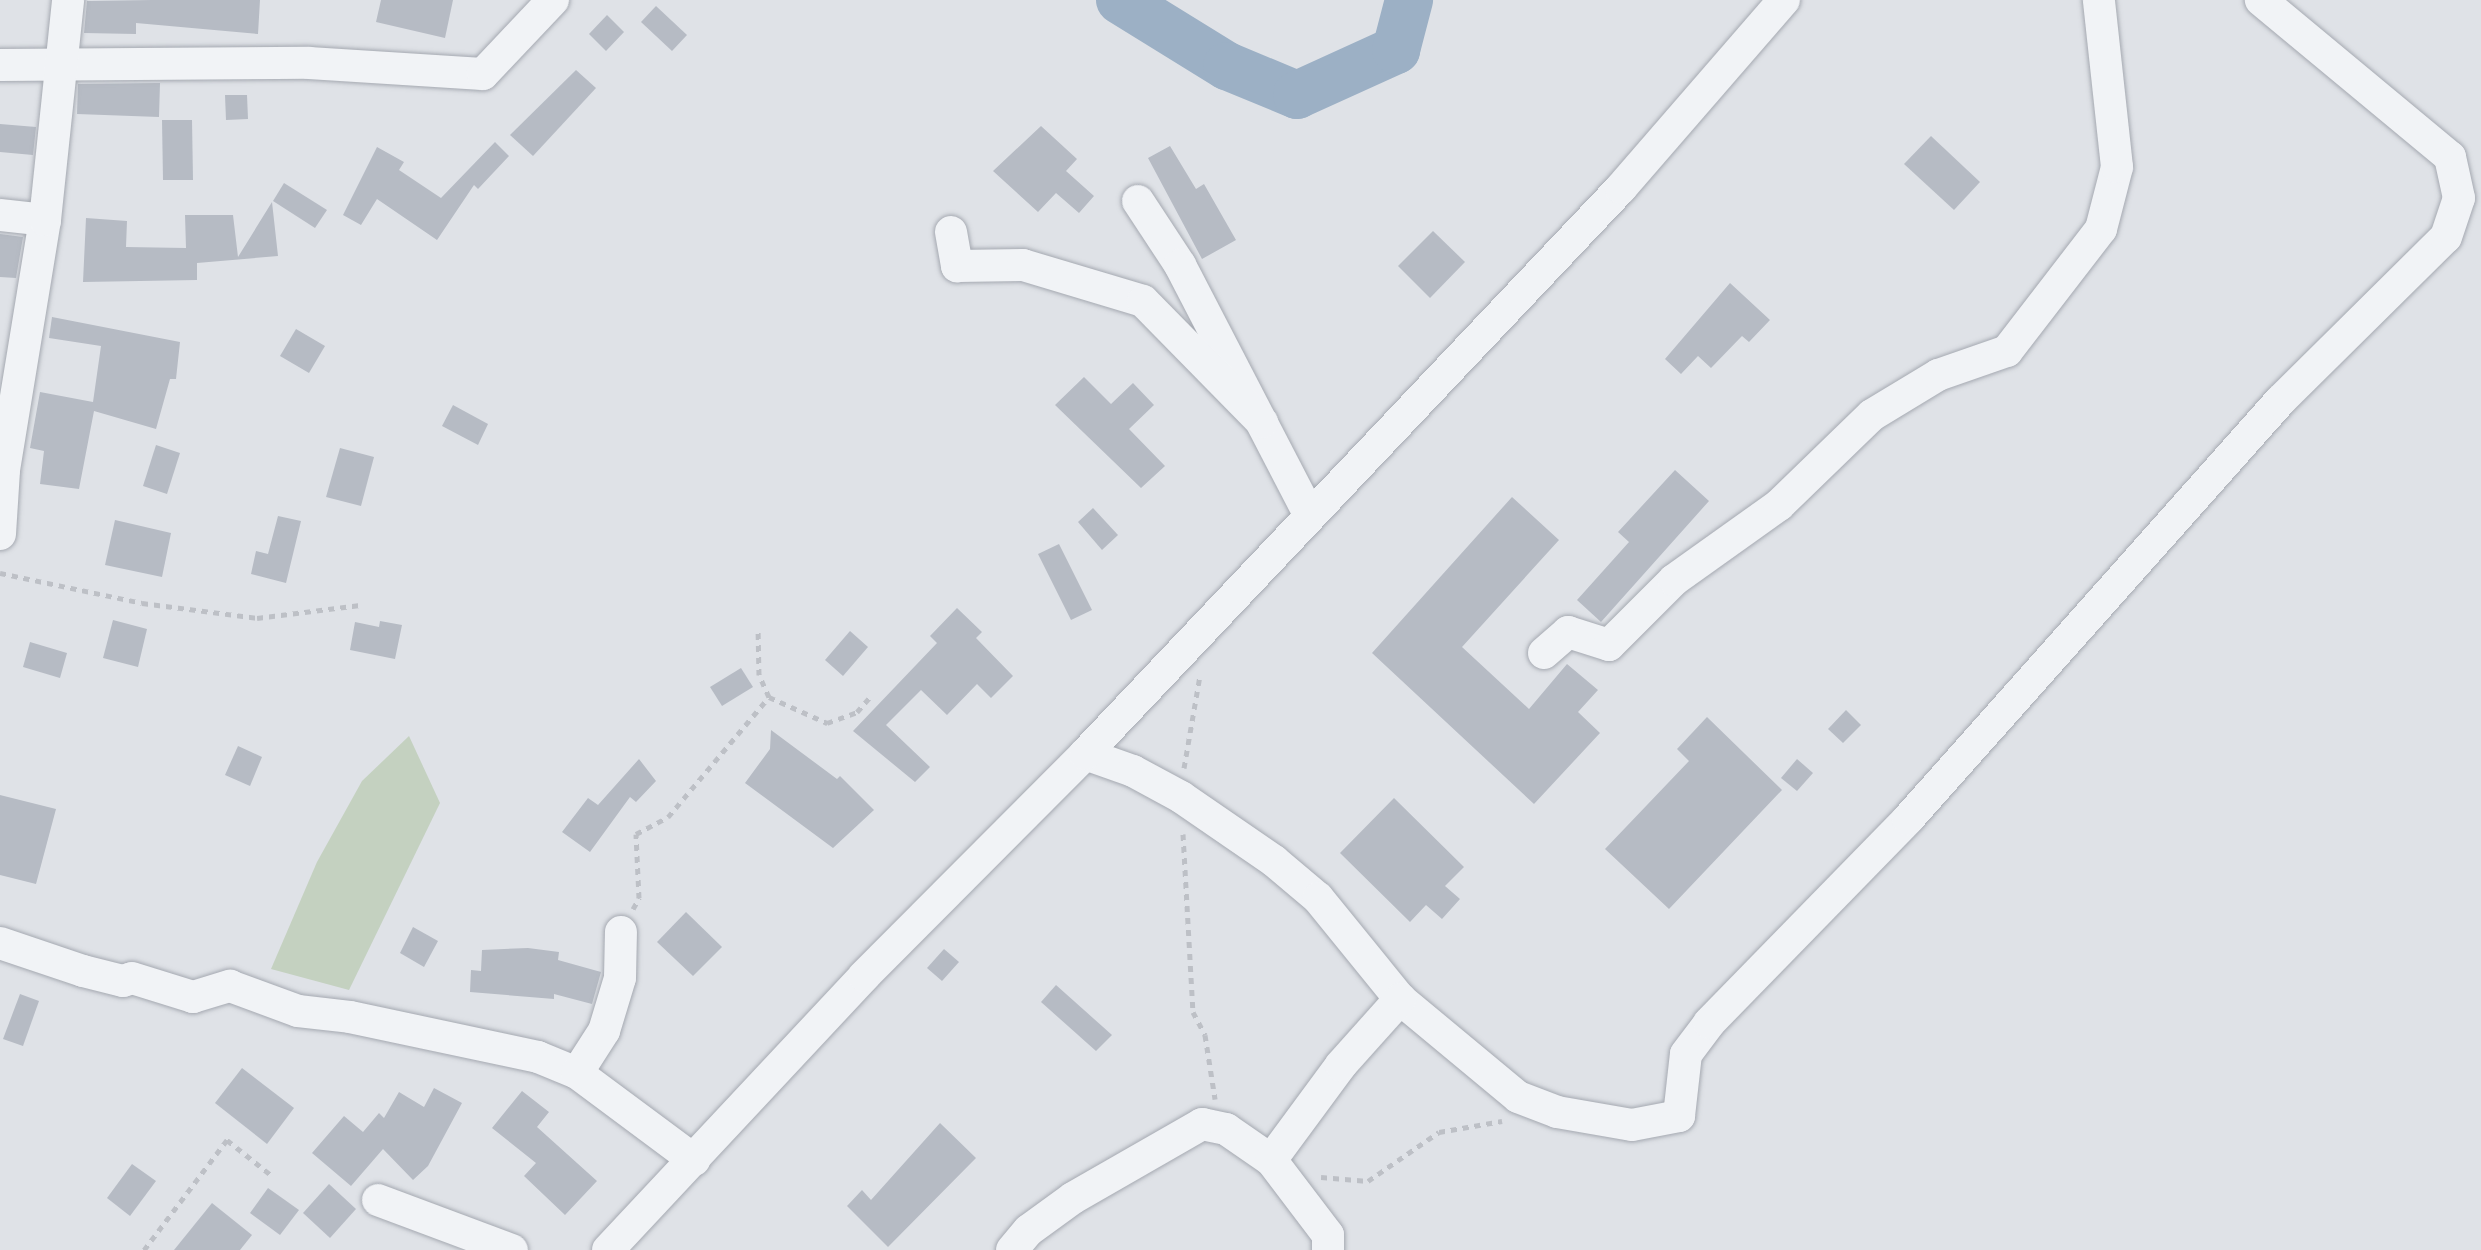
<!DOCTYPE html>
<style>
body{margin:0}
#map{position:relative;width:2481px;height:1250px;overflow:hidden;background:#dfe2e7;font-family:Signika,sans-serif}
div>[style]{position:absolute}
.green>*{inset:0;background:#c4d1c0}
.river>*{height:48px;margin:-24px;padding:0 24px;transform-origin:24px;border-radius:24px;background:#9cb0c5}
.building>*{inset:0;background:#b6bbc4}
.path>*{height:5px;margin-top:-2.5px;transform-origin:0;background:repeating-linear-gradient(90deg,#bdc0c6 0 6px,transparent 0 12px)}
.roads{filter:drop-shadow(0 0 2px #a5a9b1) drop-shadow(0 0 2px #a5a9b1)}
.minor>*{height:32px;margin:-16px;padding:0 16px;transform-origin:16px;border-radius:16px;background:#f1f3f6}
span{translate:-50% -50%;white-space:nowrap;text-align:center;line-height:1.15;-webkit-text-stroke:7px #eef1f5;paint-order:stroke}
</style>
<div id="map">
<div class="green">
<div style="clip-path:polygon(409px 736px,440px 803px,349px 990px,271px 969px,317px 862px,362px 781px)"></div>
</div>
<div class="river">
<div style="left:1120px;top:0;width:126px;rotate:31.7deg"></div>
<div style="left:1227px;top:66px;width:76px;rotate:22.5deg"></div>
<div style="left:1297px;top:95px;width:109px;rotate:-24.4deg"></div>
<div style="left:1396px;top:50px;width:52px;rotate:-75.4deg"></div>
</div>
<div class="building">
<div style="clip-path:polygon(152px 0,260px 0,258px 34px,136px 23px,136px 34px,84px 33px,87px 1px)"></div>
<div style="clip-path:polygon(381px 0,453px 0,445px 38px,376px 22px)"></div>
<div style="clip-path:polygon(656px 6px,687px 35px,672px 51px,641px 22px)"></div>
<div style="clip-path:polygon(607px 15px,624px 32px,606px 51px,589px 34px)"></div>
<div style="clip-path:polygon(576px 70px,596px 88px,533px 156px,510px 135px)"></div>
<div style="clip-path:polygon(160px 83px,159px 117px,77px 114px,78px 84px)"></div>
<div style="clip-path:polygon(225px 95px,247px 95px,248px 119px,226px 120px)"></div>
<div style="clip-path:polygon(162px 120px,192px 120px,193px 180px,163px 180px)"></div>
<div style="clip-path:polygon(0 124px,36px 127px,33px 155px,0 152px)"></div>
<div style="clip-path:polygon(1041px 126px,1077px 159px,1066px 171px,1094px 196px,1079px 213px,1056px 193px,1038px 212px,993px 171px)"></div>
<div style="clip-path:polygon(1931px 136px,1980px 182px,1954px 210px,1904px 164px)"></div>
<div style="clip-path:polygon(495px 142px,509px 156px,478px 189px,474px 185px,437px 240px,377px 199px,361px 225px,343px 215px,377px 147px,404px 162px,399px 170px,441px 198px)"></div>
<div style="clip-path:polygon(1170px 146px,1196px 189px,1204px 184px,1236px 240px,1202px 259px,1148px 158px)"></div>
<div style="clip-path:polygon(284px 183px,327px 210px,315px 228px,273px 201px)"></div>
<div style="clip-path:polygon(272px 202px,278px 256px,197px 263px,197px 280px,83px 282px,86px 218px,127px 221px,126px 247px,186px 248px,185px 215px,233px 215px,238px 257px)"></div>
<div style="clip-path:polygon(1433px 231px,1465px 262px,1430px 298px,1398px 266px)"></div>
<div style="clip-path:polygon(0 234px,23px 237px,16px 278px,0 277px)"></div>
<div style="clip-path:polygon(1730px 283px,1770px 320px,1749px 342px,1742px 336px,1711px 368px,1698px 356px,1681px 374px,1665px 359px)"></div>
<div style="clip-path:polygon(52px 317px,180px 342px,176px 379px,170px 379px,156px 429px,94px 411px,79px 489px,40px 484px,44px 451px,30px 448px,40px 392px,93px 402px,101px 346px,49px 338px)"></div>
<div style="clip-path:polygon(296px 329px,325px 346px,309px 373px,280px 356px)"></div>
<div style="clip-path:polygon(1084px 377px,1111px 404px,1133px 383px,1154px 405px,1129px 429px,1165px 466px,1141px 488px,1055px 405px)"></div>
<div style="clip-path:polygon(453px 405px,488px 424px,478px 445px,442px 426px)"></div>
<div style="clip-path:polygon(156px 445px,180px 453px,167px 494px,143px 486px)"></div>
<div style="clip-path:polygon(340px 448px,374px 457px,361px 506px,326px 497px)"></div>
<div style="clip-path:polygon(1675px 470px,1709px 501px,1601px 622px,1577px 600px,1629px 542px,1618px 532px)"></div>
<div style="clip-path:polygon(1512px 497px,1559px 540px,1462px 647px,1529px 709px,1567px 664px,1598px 690px,1578px 712px,1600px 733px,1534px 804px,1372px 653px)"></div>
<div style="clip-path:polygon(1093px 508px,1118px 535px,1102px 550px,1078px 522px)"></div>
<div style="clip-path:polygon(278px 516px,301px 521px,286px 583px,251px 574px,256px 551px,268px 554px)"></div>
<div style="clip-path:polygon(115px 520px,171px 533px,162px 577px,105px 565px)"></div>
<div style="clip-path:polygon(1059px 544px,1092px 610px,1071px 620px,1038px 554px)"></div>
<div style="clip-path:polygon(957px 608px,982px 632px,976px 638px,1013px 676px,991px 698px,977px 684px,947px 715px,921px 690px,886px 725px,930px 767px,915px 782px,853px 731px,937px 643px,930px 636px)"></div>
<div style="clip-path:polygon(113px 620px,147px 629px,138px 667px,103px 658px)"></div>
<div style="clip-path:polygon(380px 621px,402px 625px,395px 659px,350px 650px,355px 622px,379px 627px)"></div>
<div style="clip-path:polygon(850px 631px,868px 647px,843px 676px,825px 660px)"></div>
<div style="clip-path:polygon(30px 642px,67px 653px,60px 678px,23px 667px)"></div>
<div style="clip-path:polygon(741px 668px,753px 687px,722px 706px,710px 687px)"></div>
<div style="clip-path:polygon(1846px 710px,1861px 725px,1843px 743px,1828px 729px)"></div>
<div style="clip-path:polygon(1707px 717px,1782px 790px,1669px 909px,1605px 849px,1689px 761px,1677px 749px)"></div>
<div style="clip-path:polygon(771px 730px,837px 779px,840px 776px,874px 810px,833px 848px,745px 783px,770px 749px)"></div>
<div style="clip-path:polygon(238px 746px,262px 757px,250px 786px,225px 775px)"></div>
<div style="clip-path:polygon(639px 759px,656px 781px,636px 802px,630px 797px,590px 852px,562px 832px,588px 798px,598px 805px)"></div>
<div style="clip-path:polygon(1797px 759px,1813px 773px,1797px 791px,1781px 778px)"></div>
<div style="clip-path:polygon(0 795px,56px 809px,36px 884px,0 875px)"></div>
<div style="clip-path:polygon(1394px 798px,1464px 867px,1445px 886px,1460px 899px,1442px 919px,1426px 905px,1410px 922px,1340px 853px)"></div>
<div style="clip-path:polygon(686px 912px,722px 947px,693px 976px,657px 942px)"></div>
<div style="clip-path:polygon(413px 927px,438px 941px,424px 967px,400px 953px)"></div>
<div style="clip-path:polygon(528px 948px,559px 952px,558px 960px,601px 972px,592px 1004px,554px 994px,554px 999px,470px 992px,471px 970px,481px 971px,482px 950px)"></div>
<div style="clip-path:polygon(944px 949px,959px 962px,942px 981px,927px 968px)"></div>
<div style="clip-path:polygon(1056px 985px,1112px 1035px,1096px 1051px,1041px 1002px)"></div>
<div style="clip-path:polygon(20px 994px,39px 1001px,23px 1046px,3px 1039px)"></div>
<div style="clip-path:polygon(242px 1068px,294px 1108px,267px 1144px,215px 1103px)"></div>
<div style="clip-path:polygon(434px 1088px,462px 1103px,428px 1166px,413px 1180px,383px 1149px,351px 1186px,312px 1153px,344px 1116px,363px 1132px,379px 1113px,384px 1118px,399px 1092px,424px 1107px)"></div>
<div style="clip-path:polygon(522px 1091px,549px 1112px,537px 1127px,597px 1181px,565px 1215px,524px 1176px,536px 1163px,492px 1128px)"></div>
<div style="clip-path:polygon(940px 1123px,976px 1158px,888px 1247px,847px 1206px,862px 1190px,871px 1200px)"></div>
<div style="clip-path:polygon(132px 1164px,156px 1181px,130px 1216px,107px 1198px)"></div>
<div style="clip-path:polygon(329px 1184px,356px 1209px,330px 1238px,303px 1213px)"></div>
<div style="clip-path:polygon(268px 1188px,299px 1210px,280px 1235px,250px 1213px)"></div>
<div style="clip-path:polygon(212px 1203px,252px 1235px,240px 1250px,174px 1250px)"></div>
</div>
<div class="path">
<div style="left:0;top:573px;width:145px;rotate:11.9deg"></div>
<div style="left:142px;top:603px;width:116px;rotate:7.4deg"></div>
<div style="left:257px;top:618px;width:104px;rotate:-7.2deg"></div>
<div style="left:769px;top:697px;width:64px;rotate:24.1deg"></div>
<div style="left:827px;top:723px;width:32px;rotate:-20deg"></div>
<div style="left:857px;top:712px;width:20px;rotate:-49deg"></div>
<div style="left:1184px;top:768px;width:94px;rotate:-80.2deg"></div>
<div style="left:1183px;top:834px;width:178px;rotate:86.8deg"></div>
<div style="left:1193px;top:1012px;width:26px;rotate:62deg"></div>
<div style="left:1205px;top:1035px;width:65px;rotate:81.1deg"></div>
<div style="left:633px;top:909px;width:13px;rotate:-61deg"></div>
<div style="left:639px;top:898px;width:64px;rotate:-92.7deg"></div>
<div style="left:636px;top:834px;width:36px;rotate:-28deg"></div>
<div style="left:668px;top:817px;width:157px;rotate:-49.9deg"></div>
<div style="left:769px;top:697px;width:24px;rotate:-114deg"></div>
<div style="left:759px;top:675px;width:47px;rotate:-91.2deg"></div>
<div style="left:1321px;top:1177px;width:47px;rotate:4.9deg"></div>
<div style="left:1368px;top:1181px;width:86px;rotate:-34.6deg"></div>
<div style="left:1439px;top:1132px;width:64px;rotate:-9.9deg"></div>
<div style="left:144px;top:1250px;width:138px;rotate:-53deg"></div>
<div style="left:227px;top:1140px;width:56px;rotate:38.5deg"></div>
</div>
<div class="roads">
<div class="minor">
<div style="left:0;top:65px;width:309px;rotate:-0.4deg"></div>
<div style="left:309px;top:63px;width:174px;rotate:3.6deg"></div>
<div style="left:483px;top:74px;width:102px;rotate:-46.6deg"></div>
<div style="left:1138px;top:201px;width:77px;rotate:56.7deg"></div>
<div style="left:1180px;top:265px;width:280px;rotate:62.6deg"></div>
<div style="left:0;top:215px;width:45px;rotate:6.3deg"></div>
<div style="left:951px;top:232px;width:35px;rotate:80deg"></div>
<div style="left:957px;top:266px;width:66px;rotate:-0.9deg"></div>
<div style="left:1023px;top:265px;width:125px;rotate:16.7deg"></div>
<div style="left:1143px;top:301px;width:170px;rotate:45.5deg"></div>
<div style="left:0;top:534px;width:64px;rotate:-86.4deg"></div>
<div style="left:4px;top:470px;width:253px;rotate:-80.7deg"></div>
<div style="left:45px;top:220px;width:221px;rotate:-84deg"></div>
<div style="left:1544px;top:653px;width:32px;rotate:-41deg"></div>
<div style="left:1568px;top:632px;width:43px;rotate:17.6deg"></div>
<div style="left:1609px;top:645px;width:92px;rotate:-45deg"></div>
<div style="left:1674px;top:580px;width:129px;rotate:-35.5deg"></div>
<div style="left:1779px;top:505px;width:129px;rotate:-44.1deg"></div>
<div style="left:1872px;top:415px;width:77px;rotate:-31.2deg"></div>
<div style="left:1938px;top:375px;width:73px;rotate:-19.2deg"></div>
<div style="left:2007px;top:351px;width:154px;rotate:-52.4deg"></div>
<div style="left:2101px;top:229px;width:64px;rotate:-75.5deg"></div>
<div style="left:2117px;top:167px;width:168px;rotate:-96.2deg"></div>
<div style="left:1085px;top:754px;width:51px;rotate:19.5deg"></div>
<div style="left:1133px;top:771px;width:55px;rotate:28.4deg"></div>
<div style="left:1181px;top:797px;width:113px;rotate:34.5deg"></div>
<div style="left:1274px;top:861px;width:57px;rotate:40.1deg"></div>
<div style="left:1318px;top:898px;width:130px;rotate:50.9deg"></div>
<div style="left:1400px;top:999px;width:153px;rotate:39.7deg"></div>
<div style="left:1518px;top:1097px;width:42px;rotate:21deg"></div>
<div style="left:1557px;top:1112px;width:76px;rotate:9.8deg"></div>
<div style="left:1632px;top:1125px;width:48px;rotate:-10.8deg"></div>
<div style="left:1679px;top:1116px;width:62px;rotate:-83.6deg"></div>
<div style="left:1686px;top:1054px;width:39px;rotate:-53deg"></div>
<div style="left:1709px;top:1023px;width:285px;rotate:-45.7deg"></div>
<div style="left:1908px;top:819px;width:560px;rotate:-48.33deg"></div>
<div style="left:2280px;top:401px;width:233px;rotate:-44.7deg"></div>
<div style="left:2446px;top:237px;width:41px;rotate:-71.6deg"></div>
<div style="left:2459px;top:198px;width:42px;rotate:-102.4deg"></div>
<div style="left:2450px;top:157px;width:246px;rotate:-140.3deg"></div>
<div style="left:0;top:943px;width:88px;rotate:18.6deg"></div>
<div style="left:83px;top:971px;width:41px;rotate:14deg"></div>
<div style="left:123px;top:981px;width:9px;rotate:-18deg"></div>
<div style="left:132px;top:978px;width:64px;rotate:17.3deg"></div>
<div style="left:193px;top:997px;width:39px;rotate:-17deg"></div>
<div style="left:230px;top:986px;width:72px;rotate:20.2deg"></div>
<div style="left:298px;top:1011px;width:52px;rotate:6.6deg"></div>
<div style="left:350px;top:1017px;width:192px;rotate:12deg"></div>
<div style="left:538px;top:1057px;width:42px;rotate:22.3deg"></div>
<div style="left:577px;top:1073px;width:146px;rotate:36.6deg"></div>
<div style="left:577px;top:1073px;width:50px;rotate:-57.3deg"></div>
<div style="left:604px;top:1031px;width:55px;rotate:-73.2deg"></div>
<div style="left:620px;top:978px;width:46px;rotate:-88.8deg"></div>
<div style="left:378px;top:1200px;width:143px;rotate:20.5deg"></div>
<div style="left:608px;top:1250px;width:375px;rotate:-46.9deg"></div>
<div style="left:864px;top:976px;width:313px;rotate:-45.1deg"></div>
<div style="left:1085px;top:754px;width:780px;rotate:-46.56deg"></div>
<div style="left:1621px;top:188px;width:249px;rotate:-49.1deg"></div>
<div style="left:1012px;top:1250px;width:26px;rotate:-50deg"></div>
<div style="left:1029px;top:1230px;width:54px;rotate:-36deg"></div>
<div style="left:1073px;top:1198px;width:149px;rotate:-29.8deg"></div>
<div style="left:1202px;top:1124px;width:25px;rotate:12deg"></div>
<div style="left:1226px;top:1129px;width:55px;rotate:34.6deg"></div>
<div style="left:1328px;top:1250px;width:15px;rotate:-90deg"></div>
<div style="left:1328px;top:1235px;width:94px;rotate:-127.2deg"></div>
<div style="left:1271px;top:1160px;width:118px;rotate:-53.6deg"></div>
<div style="left:1341px;top:1065px;width:89px;rotate:-48.2deg"></div>
</div>
</div>
</div>
